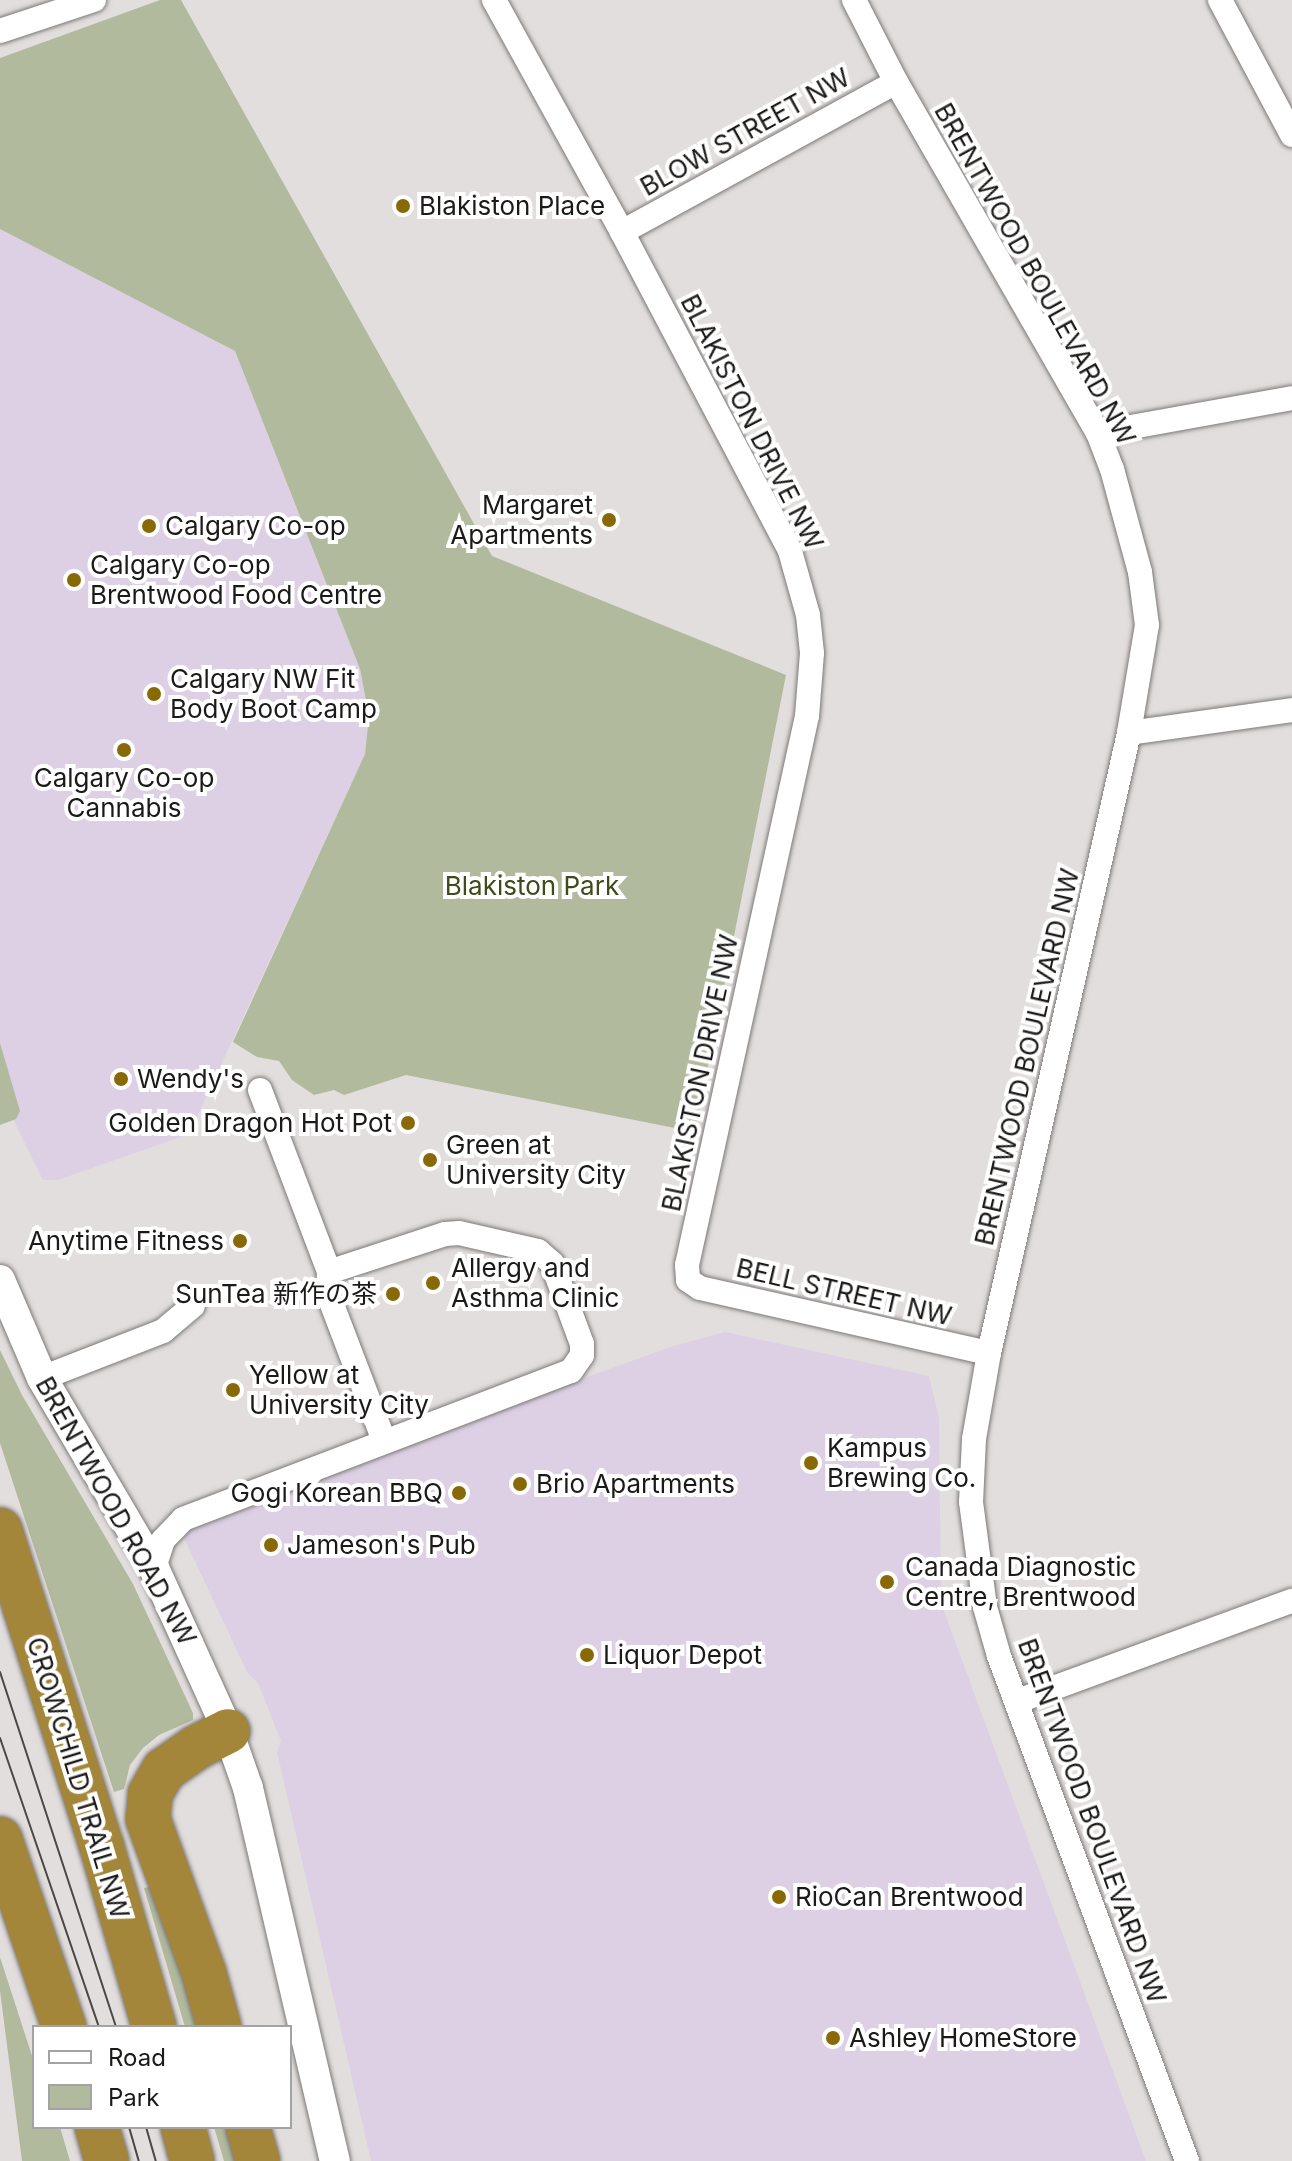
<!DOCTYPE html>
<meta charset="utf-8">
<style>
body{margin:0}
#map{position:relative;width:1292px;height:2161px;overflow:hidden;background:#e2dedd;font-family:Inter,"Noto Sans SC","Noto Sans JP",sans-serif}
div>[style]{position:absolute}
.commercial>*{inset:0;background:#ddd0e4}
.green>*{inset:0;background:#b2ba9e}
.roads{filter:drop-shadow(0 0 2px #7c7977) drop-shadow(0 0 2px #7c7977)}
.minor>*{height:24px;margin:-12px;padding:0 12px;transform-origin:12px;border-radius:12px;background:#fff}
.tertiary>*{height:30px;margin:-15px;padding:0 15px;transform-origin:15px;border-radius:15px;background:#fff}
.motorway>*{height:44px;margin:-22px;padding:0 22px;transform-origin:22px;border-radius:22px;background:#a3863a}
.tram>*{height:2px;margin:-1px;padding:0 1px;transform-origin:1px;border-radius:1px;background:#4a4847}
.dots>*{width:22px;height:22px;translate:-50% -50%;box-sizing:border-box;border:4px solid #fff;border-radius:50%}
span{translate:-50% -50%;white-space:nowrap;text-align:center;line-height:1.15;-webkit-text-stroke:8px #fff;paint-order:stroke}
.street-label{font-size:26px;color:#1b1a19}
.poi-label{font-size:26px;color:#1b1a19}
.left{translate:0 -50%;text-align:left}
.right{translate:-100% -50%;text-align:right}
.park-label{font-size:26px;color:#404b1a}
.legend{position:absolute;left:32px;top:2025px;width:260px;height:104px;box-sizing:border-box;background:#fff;border:2px solid #a4a3a3;margin:0;padding:10px 14px;list-style:none;font-size:24px;color:#1b1a19}
.legend li{display:flex;align-items:center;gap:16px;height:40px}
.legend b{width:40px;border:2px solid #a4a3a3}
</style>
<div id="map">
<div class="commercial">
<div style="clip-path:polygon(0 229px,235px 351px,360px 669px,369px 716px,365px 754px,189px 1134px,58px 1180px,43px 1180px,0 1093px)"></div>
<div style="clip-path:polygon(725px 1332px,929px 1376px,939px 1418px,941px 1603px,1146px 2161px,371px 2161px,277px 1752px,281px 1741px,258px 1683px,247px 1672px,184px 1538px,182px 1525px,670px 1347px)"></div>
</div>
<div class="green">
<div style="clip-path:polygon(160px 0,181px 0,492px 556px,786px 675px,695px 1132px,406px 1075px,344px 1095px,334px 1090px,314px 1095px,292px 1080px,279px 1061px,257px 1057px,233px 1042px,365px 754px,369px 716px,360px 669px,235px 351px,0 229px,0 58px)"></div>
<div style="clip-path:polygon(0 1043px,20px 1111px,16px 1119px,0 1125px)"></div>
<div style="clip-path:polygon(0 1350px,22px 1395px,133px 1584px,193px 1713px,193px 1720px,159px 1735px,143px 1748px,130px 1765px,124px 1789px,114px 1792px,0 1443px)"></div>
<div style="clip-path:polygon(155px 1886px,206px 2027px,185px 2027px,144px 1888px)"></div>
<div style="clip-path:polygon(0 1957px,34px 2062px,34px 2127px,60px 2127px,70px 2161px,22px 2161px,0 1991px)"></div>
<div style="clip-path:polygon(214px 2127px,233px 2127px,242px 2161px,224px 2161px)"></div>
</div>
<div class="roads">
<div class="minor">
<div style="left:494px;top:0;width:265px;rotate:61.1deg"></div>
<div style="left:622px;top:232px;width:361px;rotate:62.2deg"></div>
<div style="left:790px;top:551px;width:66px;rotate:74.3deg"></div>
<div style="left:808px;top:615px;width:38px;rotate:84deg"></div>
<div style="left:812px;top:653px;width:63px;rotate:94.5deg"></div>
<div style="left:807px;top:716px;width:562px;rotate:102.33deg"></div>
<div style="left:687px;top:1265px;width:15px;rotate:86deg"></div>
<div style="left:688px;top:1280px;width:14px;rotate:34deg"></div>
<div style="left:700px;top:1288px;width:296px;rotate:12.7deg"></div>
<div style="left:854px;top:0;width:92px;rotate:62.9deg"></div>
<div style="left:896px;top:82px;width:405px;rotate:60.1deg"></div>
<div style="left:1098px;top:433px;width:39px;rotate:69deg"></div>
<div style="left:1112px;top:469px;width:107px;rotate:74.8deg"></div>
<div style="left:1140px;top:572px;width:53px;rotate:82.5deg"></div>
<div style="left:1147px;top:625px;width:109px;rotate:99.5deg"></div>
<div style="left:1129px;top:733px;width:636px;rotate:102.72deg"></div>
<div style="left:989px;top:1353px;width:87px;rotate:99.9deg"></div>
<div style="left:974px;top:1439px;width:63px;rotate:92.7deg"></div>
<div style="left:971px;top:1502px;width:106px;rotate:82.4deg"></div>
<div style="left:985px;top:1607px;width:51px;rotate:74.1deg"></div>
<div style="left:999px;top:1656px;width:539px;rotate:69.58deg"></div>
<div style="left:1220px;top:0;width:153px;rotate:61.9deg"></div>
<div style="left:0;top:31px;width:99px;rotate:-18.3deg"></div>
<div style="left:622px;top:232px;width:312px;rotate:-28.7deg"></div>
<div style="left:1098px;top:433px;width:197px;rotate:-10.2deg"></div>
<div style="left:1129px;top:733px;width:165px;rotate:-8deg"></div>
<div style="left:260px;top:1090px;width:195px;rotate:69.2deg"></div>
<div style="left:329px;top:1272px;width:22px;rotate:93deg"></div>
<div style="left:328px;top:1294px;width:157px;rotate:69.1deg"></div>
<div style="left:42px;top:1378px;width:130px;rotate:-21.2deg"></div>
<div style="left:163px;top:1331px;width:39px;rotate:-40deg"></div>
<div style="left:154px;top:1568px;width:29px;rotate:-72deg"></div>
<div style="left:163px;top:1540px;width:29px;rotate:-46deg"></div>
<div style="left:183px;top:1519px;width:415px;rotate:-20.9deg"></div>
<div style="left:571px;top:1371px;width:19px;rotate:-55deg"></div>
<div style="left:582px;top:1355px;width:11px;rotate:-90deg"></div>
<div style="left:582px;top:1344px;width:86px;rotate:-110.3deg"></div>
<div style="left:552px;top:1263px;width:18px;rotate:-139deg"></div>
<div style="left:538px;top:1251px;width:81px;rotate:-167.2deg"></div>
<div style="left:459px;top:1233px;width:14px;rotate:176deg"></div>
<div style="left:445px;top:1234px;width:122px;rotate:161.9deg"></div>
<div style="left:1018px;top:1701px;width:292px;rotate:-20.1deg"></div>
</div>
<div class="tertiary">
<div style="left:0;top:1280px;width:107px;rotate:66.8deg"></div>
<div style="left:42px;top:1378px;width:221px;rotate:59.5deg"></div>
<div style="left:154px;top:1568px;width:179px;rotate:65.6deg"></div>
<div style="left:228px;top:1731px;width:60px;rotate:70.7deg"></div>
<div style="left:248px;top:1788px;width:383px;rotate:76.9deg"></div>
</div>
<div class="motorway">
<div style="left:0;top:1530px;width:330px;rotate:72.2deg"></div>
<div style="left:101px;top:1844px;width:191px;rotate:73.8deg"></div>
<div style="left:0;top:1839px;width:199px;rotate:71.2deg"></div>
<div style="left:219px;top:2027px;width:56px;rotate:-105.5deg"></div>
<div style="left:204px;top:1973px;width:164px;rotate:-110deg"></div>
<div style="left:148px;top:1819px;width:25px;rotate:-85deg"></div>
<div style="left:150px;top:1794px;width:28px;rotate:-60deg"></div>
<div style="left:164px;top:1770px;width:38px;rotate:-35deg"></div>
<div style="left:195px;top:1748px;width:37px;rotate:-27deg"></div>
<div style="left:97px;top:2127px;width:35px;rotate:74deg"></div>
<div style="left:183px;top:2127px;width:35px;rotate:75deg"></div>
<div style="left:248px;top:2127px;width:35px;rotate:74deg"></div>
</div>
</div>
<div class="tram">
<div style="left:0;top:1672px;width:373px;rotate:71.9deg"></div>
<div style="left:0;top:1738px;width:305px;rotate:71.1deg"></div>
<div style="left:129px;top:2127px;width:35px;rotate:74deg"></div>
<div style="left:146px;top:2127px;width:35px;rotate:74deg"></div>
</div>
<div class="dots">
<div style="left:403px;top:206px;background:#886905"></div>
<div style="left:609px;top:520px;background:#886905"></div>
<div style="left:149px;top:526px;background:#886905"></div>
<div style="left:74px;top:580px;background:#886905"></div>
<div style="left:154px;top:694px;background:#886905"></div>
<div style="left:124px;top:750px;background:#886905"></div>
<div style="left:121px;top:1079px;background:#886905"></div>
<div style="left:408px;top:1123px;background:#886905"></div>
<div style="left:430px;top:1160px;background:#886905"></div>
<div style="left:240px;top:1241px;background:#886905"></div>
<div style="left:433px;top:1283px;background:#886905"></div>
<div style="left:393px;top:1294px;background:#886905"></div>
<div style="left:233px;top:1390px;background:#886905"></div>
<div style="left:811px;top:1463px;background:#886905"></div>
<div style="left:520px;top:1484px;background:#886905"></div>
<div style="left:459px;top:1493px;background:#886905"></div>
<div style="left:271px;top:1545px;background:#886905"></div>
<div style="left:887px;top:1582px;background:#886905"></div>
<div style="left:587px;top:1655px;background:#886905"></div>
<div style="left:779px;top:1897px;background:#886905"></div>
<div style="left:833px;top:2038px;background:#886905"></div>
</div>
<div class="street-label">
<span style="left:745px;top:132px;rotate:-29deg">BLOW STREET NW</span>
<span style="left:1035px;top:274px;rotate:61deg">BRENTWOOD BOULEVARD NW</span>
<span style="left:752px;top:422px;rotate:63deg">BLAKISTON DRIVE NW</span>
<span style="left:1027px;top:1057px;rotate:-77deg">BRENTWOOD BOULEVARD NW</span>
<span style="left:700px;top:1073px;rotate:-78deg">BLAKISTON DRIVE NW</span>
<span style="left:844px;top:1292px;rotate:13deg">BELL STREET NW</span>
<span style="left:116px;top:1511px;rotate:61deg">BRENTWOOD ROAD NW</span>
<span style="left:78px;top:1778px;rotate:73deg">CROWCHILD TRAIL NW</span>
<span style="left:1092px;top:1821px;rotate:70deg">BRENTWOOD BOULEVARD NW</span>
</div>
<div class="poi-label">
<span class="left" style="left:419px;top:206px">Blakiston Place</span>
<span class="right" style="left:593px;top:520px">Margaret<br>Apartments</span>
<span class="left" style="left:165px;top:526px">Calgary Co-op</span>
<span class="left" style="left:90px;top:580px">Calgary Co-op<br>Brentwood Food Centre</span>
<span class="left" style="left:170px;top:694px">Calgary NW Fit<br>Body Boot Camp</span>
<span style="left:124px;top:793px">Calgary Co-op<br>Cannabis</span>
<span class="left" style="left:137px;top:1079px">Wendy's</span>
<span class="right" style="left:392px;top:1123px">Golden Dragon Hot Pot</span>
<span class="left" style="left:446px;top:1160px">Green at<br>University City</span>
<span class="right" style="left:224px;top:1241px">Anytime Fitness</span>
<span class="left" style="left:451px;top:1283px">Allergy and<br>Asthma Clinic</span>
<span class="right" style="left:377px;top:1294px">SunTea 新作の茶</span>
<span class="left" style="left:249px;top:1390px">Yellow at<br>University City</span>
<span class="left" style="left:827px;top:1463px">Kampus<br>Brewing Co.</span>
<span class="left" style="left:536px;top:1484px">Brio Apartments</span>
<span class="right" style="left:443px;top:1493px">Gogi Korean BBQ</span>
<span class="left" style="left:287px;top:1545px">Jameson's Pub</span>
<span class="left" style="left:905px;top:1582px">Canada Diagnostic<br>Centre, Brentwood</span>
<span class="left" style="left:603px;top:1655px">Liquor Depot</span>
<span class="left" style="left:795px;top:1897px">RioCan Brentwood</span>
<span class="left" style="left:849px;top:2038px">Ashley HomeStore</span>
</div>
<div class="park-label">
<span style="left:532px;top:886px">Blakiston Park</span>
</div>
<ul class="legend">
<li><b style="height:10px;background:#fff"></b>Road</li>
<li><b style="height:22px;background:#b2ba9e"></b>Park</li>
</ul>
</div>
